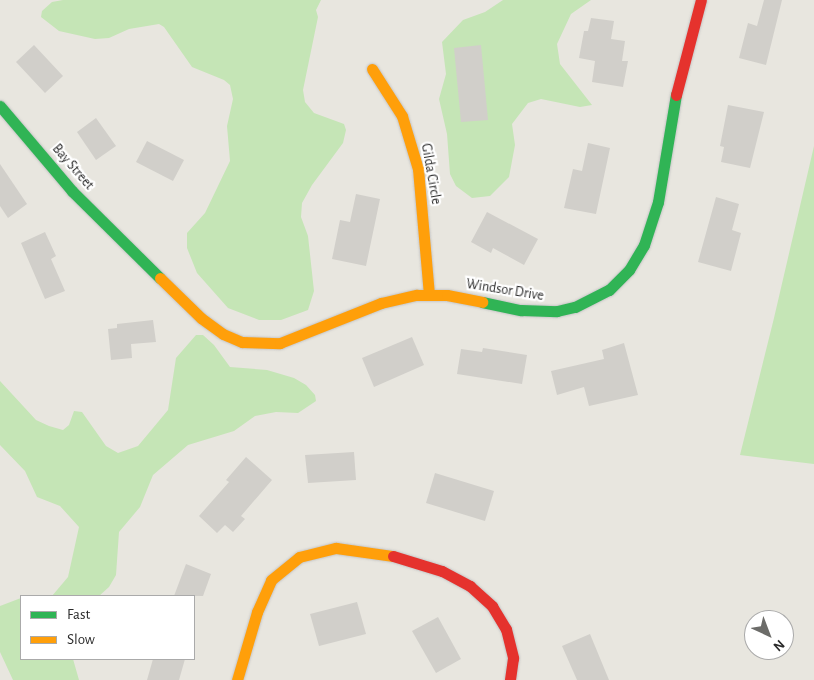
<!DOCTYPE html>
<style>
body{margin:0}
#map{position:relative;width:814px;height:680px;overflow:hidden;background:#e8e6df;font-family:"Alegreya Sans",sans-serif}
div>[style]{position:absolute}
.green>*{inset:0;background:#c5e5b6}
.building>*{inset:0;background:#d1cfca}
.roads{filter:drop-shadow(0 0 1px #c5c5c5) drop-shadow(0 0 1px #c5c5c5)}
.fast>*{height:11px;margin:-5.5px;padding:0 5.5px;transform-origin:5.5px;border-radius:5.5px;background:#30b455}
.slow>*{height:11px;margin:-5.5px;padding:0 5.5px;transform-origin:5.5px;border-radius:5.5px;background:#ff9f0a}
.jam>*{height:11px;margin:-5.5px;padding:0 5.5px;transform-origin:5.5px;border-radius:5.5px;background:#e5322d}
span{translate:-50% -50%;white-space:nowrap;text-align:center;line-height:1.15;-webkit-text-stroke:4.5px #fff;paint-order:stroke}
.street-label{font-size:14px;color:#2a2a2a}
.legend{position:absolute;left:20px;top:595px;width:175px;height:65px;box-sizing:border-box;background:#fff;border:1px solid #aaa;margin:0;padding:6px 9px;list-style:none;font-size:15px;color:#2a2a2a}
.legend li{display:flex;align-items:center;gap:10px;height:25px}
.legend b{width:25px;border:1px solid #aaa}
.north{position:absolute;left:744px;top:610px;width:50px;height:50px;box-sizing:border-box;background:#fff;border:1px solid #aaa;border-radius:50%;rotate:137deg;font-size:14px;font-weight:700;line-height:20px;text-align:center;color:#2a2a2a}
.north::after{content:'';display:block;margin:auto;width:18px;height:22px;background:#6c6c69;clip-path:polygon(50% 0,100% 100%,50% 72%,0 100%)}
</style>
<div id="map">
<div class="green">
<div style="clip-path:polygon(63px 0,321px 0,316px 10px,318px 17px,303px 90px,305px 102px,314px 113px,344px 124px,346px 130px,343px 143px,312px 185px,302px 203px,301px 217px,308px 236px,314px 291px,308px 310px,281px 320px,259px 320px,228px 308px,197px 273px,187px 248px,187px 233px,205px 213px,230px 161px,227px 126px,233px 99px,230px 85px,224px 80px,192px 67px,164px 27px,159px 24px,129px 29px,109px 38px,95px 39px,59px 31px,41px 17px,42px 11px,52px 2px)"></div>
<div style="clip-path:polygon(503px 0,591px 0,571px 14px,557px 44px,560px 64px,592px 105px,580px 107px,541px 99px,528px 103px,512px 124px,515px 145px,509px 177px,490px 196px,472px 198px,456px 186px,450px 174px,447px 134px,439px 99px,446px 74px,442px 42px,463px 20px,485px 12px)"></div>
<div style="clip-path:polygon(814px 146px,814px 464px,740px 455px,774px 318px)"></div>
<div style="clip-path:polygon(196px 335px,203px 335px,214px 345px,230px 367px,267px 370px,294px 378px,306px 385px,315px 395px,316px 401px,298px 413px,276px 412px,255px 416px,234px 431px,188px 445px,153px 475px,140px 507px,119px 532px,116px 575px,109px 587px,99px 596px,52px 596px,68px 577px,79px 527px,60px 506px,37px 497px,25px 471px,0 445px,0 381px,36px 420px,49px 426px,63px 430px,69px 425px,74px 411px,82px 412px,106px 446px,118px 453px,138px 446px,168px 410px,176px 358px)"></div>
<div style="clip-path:polygon(21px 598px,21px 659px,73px 659px,79px 680px,13px 680px,0 652px,0 606px)"></div>
</div>
<div class="building">
<div style="clip-path:polygon(764px 0,782px 0,766px 65px,739px 58px,748px 23px,757px 26px)"></div>
<div style="clip-path:polygon(591px 18px,614px 21px,611px 39px,625px 41px,622px 61px,628px 61px,623px 87px,592px 82px,595px 61px,579px 58px,584px 31px,588px 31px)"></div>
<div style="clip-path:polygon(34px 45px,63px 76px,45px 93px,16px 62px)"></div>
<div style="clip-path:polygon(481px 45px,488px 120px,461px 122px,454px 48px)"></div>
<div style="clip-path:polygon(728px 105px,764px 112px,750px 168px,721px 162px,724px 147px,720px 146px)"></div>
<div style="clip-path:polygon(96px 118px,116px 146px,96px 160px,77px 132px)"></div>
<div style="clip-path:polygon(147px 141px,184px 160px,173px 181px,136px 162px)"></div>
<div style="clip-path:polygon(588px 143px,610px 148px,596px 214px,564px 208px,573px 169px,582px 171px)"></div>
<div style="clip-path:polygon(0 164px,27px 204px,8px 218px,0 206px)"></div>
<div style="clip-path:polygon(356px 194px,380px 199px,366px 266px,332px 259px,340px 220px,350px 222px)"></div>
<div style="clip-path:polygon(716px 197px,739px 204px,732px 230px,741px 233px,731px 271px,698px 262px)"></div>
<div style="clip-path:polygon(487px 212px,538px 239px,524px 265px,493px 248px,491px 253px,471px 242px)"></div>
<div style="clip-path:polygon(45px 232px,56px 256px,51px 259px,65px 291px,45px 299px,21px 243px)"></div>
<div style="clip-path:polygon(153px 320px,156px 342px,131px 344px,132px 358px,111px 360px,108px 329px,117px 328px,117px 324px)"></div>
<div style="clip-path:polygon(412px 337px,424px 365px,374px 387px,362px 358px)"></div>
<div style="clip-path:polygon(624px 343px,638px 395px,589px 406px,584px 387px,557px 395px,551px 371px,604px 359px,602px 350px)"></div>
<div style="clip-path:polygon(483px 348px,527px 355px,522px 384px,457px 374px,461px 349px,482px 352px)"></div>
<div style="clip-path:polygon(354px 452px,356px 480px,308px 483px,305px 455px)"></div>
<div style="clip-path:polygon(246px 457px,272px 480px,241px 516px,245px 519px,233px 532px,225px 525px,217px 533px,199px 516px,229px 482px,226px 480px)"></div>
<div style="clip-path:polygon(435px 473px,494px 491px,485px 521px,426px 503px)"></div>
<div style="clip-path:polygon(186px 564px,211px 574px,203px 596px,174px 596px)"></div>
<div style="clip-path:polygon(357px 602px,366px 634px,319px 646px,310px 614px)"></div>
<div style="clip-path:polygon(438px 617px,461px 659px,436px 673px,412px 631px)"></div>
<div style="clip-path:polygon(590px 634px,609px 680px,577px 680px,562px 646px)"></div>
<div style="clip-path:polygon(153px 659px,185px 659px,179px 680px,147px 680px)"></div>
</div>
<div class="roads">
<div class="fast">
<div style="left:0;top:106px;width:111px;rotate:49.7deg"></div>
<div style="left:72px;top:191px;width:124px;rotate:44.7deg"></div>
<div style="left:482px;top:302px;width:40px;rotate:12deg"></div>
<div style="left:521px;top:310px;width:36px;rotate:2deg"></div>
<div style="left:557px;top:311px;width:18px;rotate:-13deg"></div>
<div style="left:575px;top:307px;width:38px;rotate:-27deg"></div>
<div style="left:609px;top:290px;width:28px;rotate:-45deg"></div>
<div style="left:629px;top:270px;width:29px;rotate:-59deg"></div>
<div style="left:644px;top:245px;width:45px;rotate:-72deg"></div>
<div style="left:658px;top:202px;width:109px;rotate:-80.5deg"></div>
</div>
<div class="slow">
<div style="left:372px;top:69px;width:56px;rotate:57.4deg"></div>
<div style="left:402px;top:116px;width:55px;rotate:73.2deg"></div>
<div style="left:418px;top:169px;width:125px;rotate:85deg"></div>
<div style="left:160px;top:278px;width:57px;rotate:44.3deg"></div>
<div style="left:201px;top:318px;width:27px;rotate:36deg"></div>
<div style="left:223px;top:334px;width:21px;rotate:23deg"></div>
<div style="left:242px;top:342px;width:38px;rotate:2deg"></div>
<div style="left:280px;top:343px;width:109px;rotate:-21.6deg"></div>
<div style="left:381px;top:303px;width:37px;rotate:-13deg"></div>
<div style="left:417px;top:295px;width:30px"></div>
<div style="left:447px;top:295px;width:36px;rotate:11deg"></div>
<div style="left:237px;top:680px;width:71px;rotate:-73.6deg"></div>
<div style="left:257px;top:612px;width:35px;rotate:-66deg"></div>
<div style="left:271px;top:580px;width:36px;rotate:-39deg"></div>
<div style="left:299px;top:557px;width:38px;rotate:-14deg"></div>
<div style="left:336px;top:548px;width:58px;rotate:8deg"></div>
</div>
<div class="jam">
<div style="left:676px;top:95px;width:98px;rotate:-75.3deg"></div>
<div style="left:393px;top:556px;width:51px;rotate:17deg"></div>
<div style="left:442px;top:571px;width:32px;rotate:28deg"></div>
<div style="left:470px;top:586px;width:30px;rotate:42deg"></div>
<div style="left:492px;top:606px;width:27px;rotate:59deg"></div>
<div style="left:506px;top:629px;width:30px;rotate:76deg"></div>
<div style="left:513px;top:658px;width:22px;rotate:98deg"></div>
</div>
</div>
<div class="street-label">
<span style="left:73px;top:167px;rotate:49deg">Bay Street</span>
<span style="left:431px;top:174px;rotate:80deg">Gilda Circle</span>
<span style="left:505px;top:290px;rotate:9deg">Windsor Drive</span>
</div>
<ul class="legend">
<li><b style="height:6px;background:#30b455"></b>Fast</li>
<li><b style="height:6px;background:#ff9f0a"></b>Slow</li>
</ul>
<div class="north">N</div>
</div>
